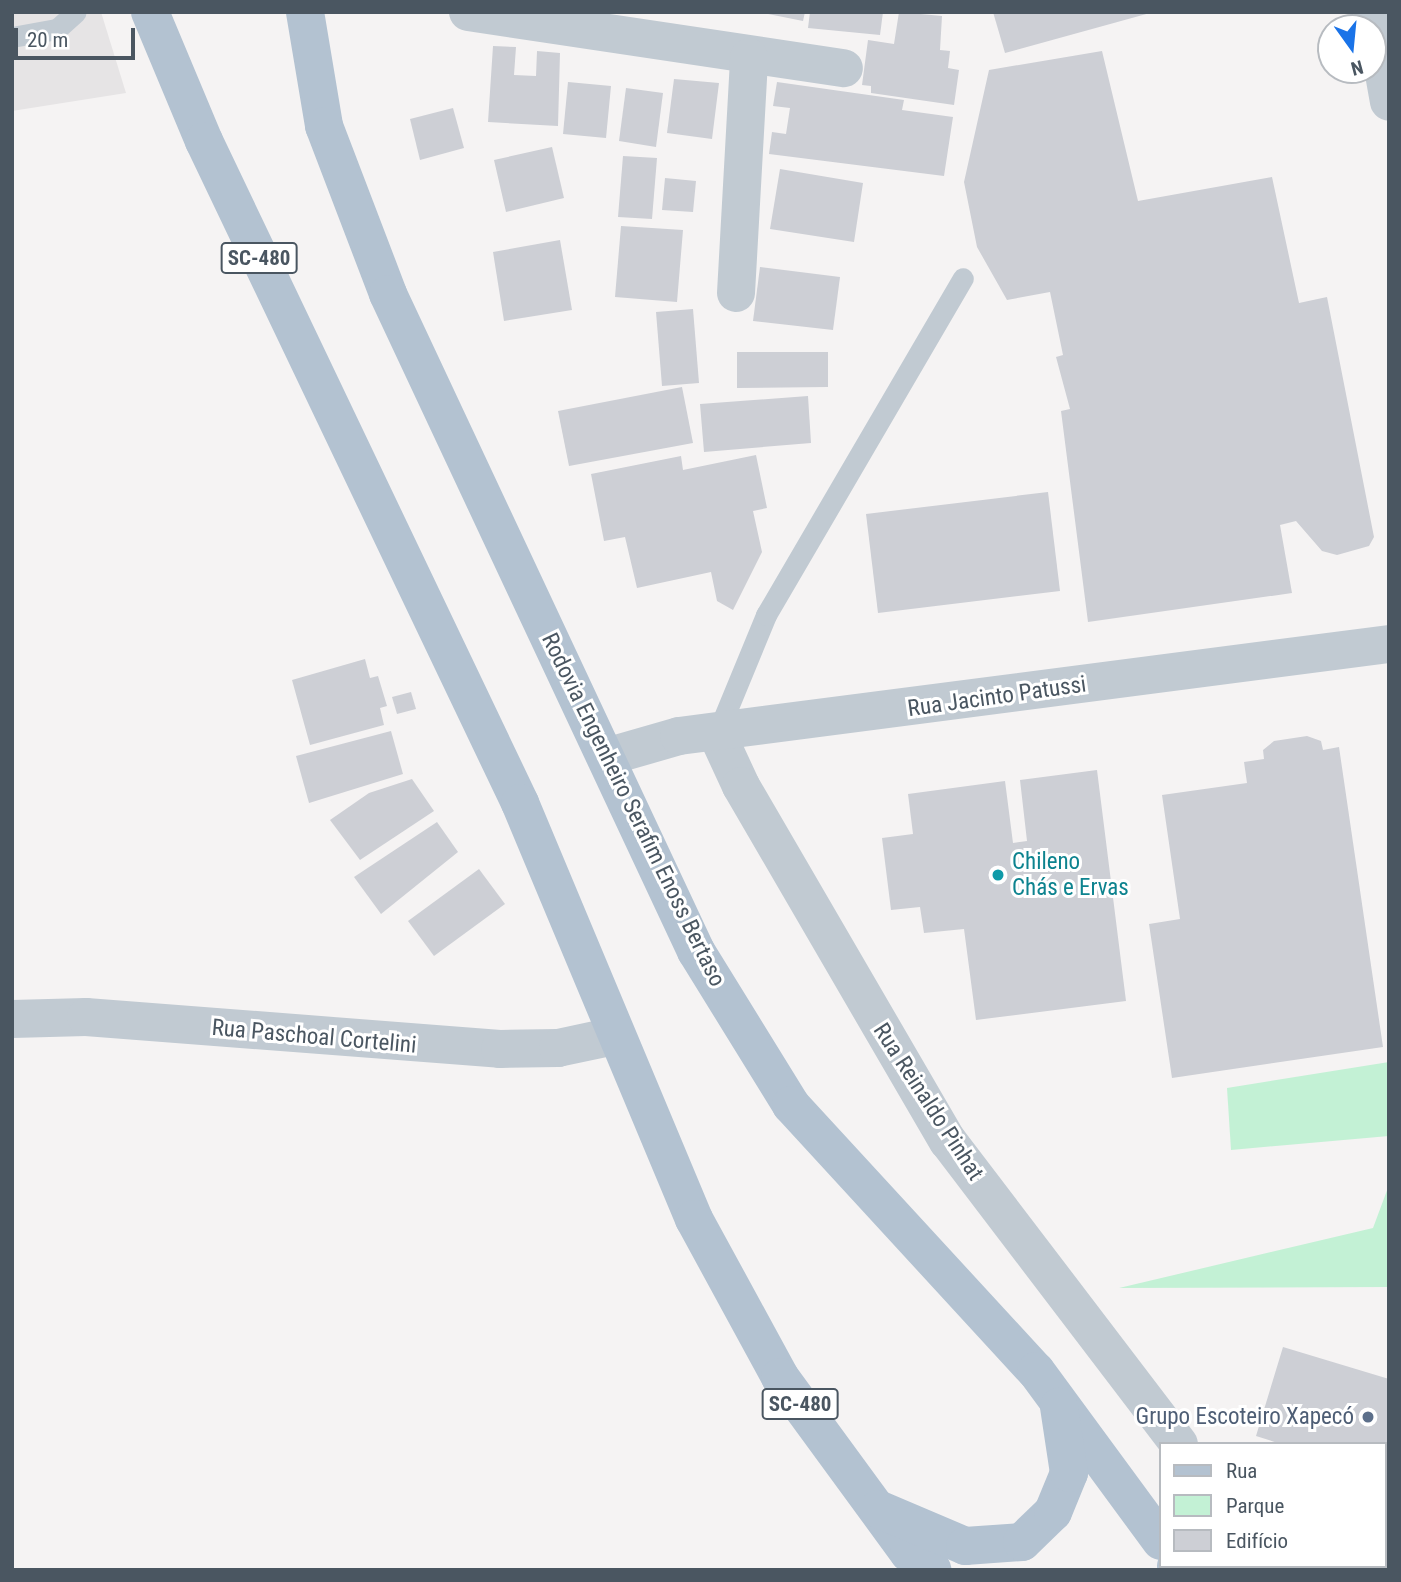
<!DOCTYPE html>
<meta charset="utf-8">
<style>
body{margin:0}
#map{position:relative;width:1401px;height:1582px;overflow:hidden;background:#f5f3f3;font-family:"Roboto Condensed",sans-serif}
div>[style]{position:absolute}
.education>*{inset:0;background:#e6e4e5}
.green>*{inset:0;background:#c3f1d5}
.building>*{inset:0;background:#cdcfd5}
.service>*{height:21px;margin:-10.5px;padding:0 10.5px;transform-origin:10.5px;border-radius:10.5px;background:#c1cad2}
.minor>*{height:38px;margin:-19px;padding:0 19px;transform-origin:19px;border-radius:19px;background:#c1cad2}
.tertiary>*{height:38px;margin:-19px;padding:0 19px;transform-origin:19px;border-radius:19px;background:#c1cad2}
.primary>*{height:38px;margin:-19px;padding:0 19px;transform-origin:19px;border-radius:19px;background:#b3c2d1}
.dots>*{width:19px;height:19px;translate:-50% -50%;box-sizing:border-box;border:4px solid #fff;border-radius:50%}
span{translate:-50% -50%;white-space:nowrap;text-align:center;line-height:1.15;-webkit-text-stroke:6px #fff;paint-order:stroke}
.shield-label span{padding:2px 5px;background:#fff;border:2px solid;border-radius:5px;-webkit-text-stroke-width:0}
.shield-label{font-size:21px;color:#4a5661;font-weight:700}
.street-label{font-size:23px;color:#4a5661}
.culture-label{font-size:23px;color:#0d838f}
.left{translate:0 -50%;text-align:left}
.service-label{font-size:23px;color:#4e5e75}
.right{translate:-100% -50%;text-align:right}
.frame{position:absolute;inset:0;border:14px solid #4a5661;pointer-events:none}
.legend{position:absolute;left:1159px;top:1442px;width:228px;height:126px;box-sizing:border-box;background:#fff;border:2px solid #b7bbc0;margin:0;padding:9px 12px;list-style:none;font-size:21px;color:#4a5661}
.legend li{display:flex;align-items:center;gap:14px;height:35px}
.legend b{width:35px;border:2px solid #b7bbc0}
.north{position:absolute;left:1317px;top:14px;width:70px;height:70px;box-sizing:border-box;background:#fff;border:2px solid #b7bbc0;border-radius:50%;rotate:165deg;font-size:19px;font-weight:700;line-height:28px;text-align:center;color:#4a5661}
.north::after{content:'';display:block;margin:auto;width:24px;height:32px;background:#1a73e8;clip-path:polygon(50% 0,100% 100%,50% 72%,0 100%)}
.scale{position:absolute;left:14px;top:28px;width:121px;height:32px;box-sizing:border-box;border:4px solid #4a5661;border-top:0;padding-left:9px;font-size:21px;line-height:24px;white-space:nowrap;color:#4a5661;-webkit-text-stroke:5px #fff;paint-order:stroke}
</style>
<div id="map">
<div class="education">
<div style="clip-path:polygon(12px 12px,101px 12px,126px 93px,12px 111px)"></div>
</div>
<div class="green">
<div style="clip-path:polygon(1389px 1062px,1389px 1136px,1231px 1150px,1227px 1088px)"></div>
<div style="clip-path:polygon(1389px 1185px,1389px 1287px,1119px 1288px,1373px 1228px)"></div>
</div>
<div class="building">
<div style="clip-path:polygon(758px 12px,805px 12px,803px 21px)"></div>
<div style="clip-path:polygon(810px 12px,883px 12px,880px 35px,808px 28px)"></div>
<div style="clip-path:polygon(899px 12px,942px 16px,940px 50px,950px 51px,948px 68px,959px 70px,954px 105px,871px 93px,871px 86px,862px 85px,868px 40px,894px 44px)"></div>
<div style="clip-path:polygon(993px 12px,1150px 12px,1150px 13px,1005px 53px)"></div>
<div style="clip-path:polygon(493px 46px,516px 47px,514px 75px,536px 76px,537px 51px,560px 53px,558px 126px,488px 122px)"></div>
<div style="clip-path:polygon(1102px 51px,1138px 201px,1272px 177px,1299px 303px,1327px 297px,1374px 537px,1369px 546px,1337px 555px,1322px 551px,1296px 521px,1280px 525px,1292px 593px,1088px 622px,1061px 411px,1070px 409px,1056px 357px,1063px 355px,1050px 292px,1007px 300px,977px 247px,964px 182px,989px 70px)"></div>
<div style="clip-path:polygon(674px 79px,719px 83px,712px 139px,667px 133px)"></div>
<div style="clip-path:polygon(568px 82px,611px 86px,606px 138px,563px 134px)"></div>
<div style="clip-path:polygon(777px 82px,904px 100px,902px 110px,953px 117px,944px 176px,769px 154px,772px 132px,786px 134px,790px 108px,773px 106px)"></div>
<div style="clip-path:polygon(626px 88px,663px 93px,656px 147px,619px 141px)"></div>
<div style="clip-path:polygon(453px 108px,464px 148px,420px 160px,410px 119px)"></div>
<div style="clip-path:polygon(552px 147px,564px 198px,506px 212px,494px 160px)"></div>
<div style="clip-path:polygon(623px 156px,657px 158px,652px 219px,618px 217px)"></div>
<div style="clip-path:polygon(780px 169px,863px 183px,854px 242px,770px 229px)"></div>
<div style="clip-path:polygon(665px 178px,696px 181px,693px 212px,662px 210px)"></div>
<div style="clip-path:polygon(621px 226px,683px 230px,677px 302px,615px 297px)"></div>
<div style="clip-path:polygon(560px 240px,572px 310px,504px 321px,493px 252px)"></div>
<div style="clip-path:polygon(760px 267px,840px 277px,833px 330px,753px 321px)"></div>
<div style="clip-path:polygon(693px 309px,699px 383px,662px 386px,656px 312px)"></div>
<div style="clip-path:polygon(737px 352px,828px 352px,828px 387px,737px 388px)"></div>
<div style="clip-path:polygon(682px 387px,693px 443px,569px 466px,558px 411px)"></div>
<div style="clip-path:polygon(808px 396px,811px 443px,704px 452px,700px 404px)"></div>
<div style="clip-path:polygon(756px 455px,767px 508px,753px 511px,762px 552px,733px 610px,717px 601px,711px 572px,637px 588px,625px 537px,604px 541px,591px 474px,681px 456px,683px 470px)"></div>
<div style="clip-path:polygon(1048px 492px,1060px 591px,878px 613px,866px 514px)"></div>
<div style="clip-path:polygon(365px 659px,370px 678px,378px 676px,387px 706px,380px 708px,384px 725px,310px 745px,292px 680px)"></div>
<div style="clip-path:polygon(411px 692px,416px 709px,397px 714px,392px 697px)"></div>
<div style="clip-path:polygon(391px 731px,403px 774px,309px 803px,296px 756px)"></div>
<div style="clip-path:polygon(1307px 736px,1321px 741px,1323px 750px,1339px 747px,1383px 1047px,1172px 1078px,1149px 924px,1180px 919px,1162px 795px,1247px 783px,1244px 762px,1264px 759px,1263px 750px,1274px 741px)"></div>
<div style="clip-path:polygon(1097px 770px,1126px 1001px,976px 1020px,964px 929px,924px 933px,920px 907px,891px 910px,882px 838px,913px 834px,908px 794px,1005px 781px,1013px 843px,1027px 841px,1020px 780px)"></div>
<div style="clip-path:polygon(412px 779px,434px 811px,360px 860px,330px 820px,369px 793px)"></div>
<div style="clip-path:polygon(437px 822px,458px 852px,381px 914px,354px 877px)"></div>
<div style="clip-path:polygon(479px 869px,505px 904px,434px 956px,408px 921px)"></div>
<div style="clip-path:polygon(1283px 1347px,1389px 1379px,1389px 1476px,1385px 1444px,1281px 1444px,1256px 1436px)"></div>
</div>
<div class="service">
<div style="left:12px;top:37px;width:46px;rotate:-10.1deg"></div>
<div style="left:57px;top:29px;width:25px;rotate:-42deg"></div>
<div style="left:717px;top:734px;width:129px;rotate:-67.6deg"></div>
<div style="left:766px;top:615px;width:390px;rotate:-59.7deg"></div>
</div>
<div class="minor">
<div style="left:468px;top:12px;width:380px;rotate:8.5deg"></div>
<div style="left:1373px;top:12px;width:91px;rotate:79.9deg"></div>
<div style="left:736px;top:293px;width:236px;rotate:-86.8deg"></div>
<div style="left:717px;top:734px;width:57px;rotate:65.2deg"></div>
<div style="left:741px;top:786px;width:411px;rotate:59.8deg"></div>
<div style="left:948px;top:1141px;width:381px;rotate:52.7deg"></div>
<div style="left:12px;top:1019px;width:74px;rotate:-1.5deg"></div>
<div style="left:86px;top:1017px;width:415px;rotate:4.4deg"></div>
<div style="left:500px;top:1049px;width:58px;rotate:-1deg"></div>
<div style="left:558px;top:1048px;width:57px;rotate:-12.1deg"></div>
<div style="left:1276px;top:1566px;width:5px;rotate:53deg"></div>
</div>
<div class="tertiary">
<div style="left:606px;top:757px;width:76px;rotate:-16deg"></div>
<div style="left:679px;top:736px;width:716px;rotate:-7.38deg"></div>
</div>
<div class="primary">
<div style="left:150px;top:12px;width:140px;rotate:67.3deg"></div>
<div style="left:204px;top:141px;width:734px;rotate:64.48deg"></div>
<div style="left:520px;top:803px;width:451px;rotate:67.3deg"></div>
<div style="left:694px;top:1219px;width:180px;rotate:61.4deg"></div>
<div style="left:780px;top:1377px;width:218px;rotate:53.8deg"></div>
<div style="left:909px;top:1553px;width:29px;rotate:36deg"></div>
<div style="left:305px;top:12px;width:116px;rotate:80.5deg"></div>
<div style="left:324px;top:126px;width:180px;rotate:69.1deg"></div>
<div style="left:388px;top:294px;width:726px;rotate:64.88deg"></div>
<div style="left:696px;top:951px;width:181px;rotate:58.3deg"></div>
<div style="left:791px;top:1105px;width:362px;rotate:47.4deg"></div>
<div style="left:1036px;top:1371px;width:211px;rotate:53.7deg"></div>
<div style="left:878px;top:1509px;width:95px;rotate:23deg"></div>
<div style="left:965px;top:1546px;width:57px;rotate:-4deg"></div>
<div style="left:1022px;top:1542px;width:43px;rotate:-44.1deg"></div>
<div style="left:1053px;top:1512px;width:42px;rotate:-67.7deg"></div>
<div style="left:1069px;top:1473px;width:67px;rotate:-98.6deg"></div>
<div style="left:1176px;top:1566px;width:4px;rotate:63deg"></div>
</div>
<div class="dots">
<div style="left:998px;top:875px;background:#0f9aa8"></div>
<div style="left:1368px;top:1417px;background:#5c6f8a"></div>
</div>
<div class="shield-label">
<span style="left:259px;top:258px">SC-480</span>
<span style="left:800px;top:1404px">SC-480</span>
</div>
<div class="street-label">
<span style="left:997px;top:697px;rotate:-8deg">Rua Jacinto Patussi</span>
<span style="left:633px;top:810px;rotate:64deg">Rodovia Engenheiro Serafim Enoss Bertaso</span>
<span style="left:314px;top:1037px;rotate:5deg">Rua Paschoal Cortelini</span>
<span style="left:928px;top:1102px;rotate:57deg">Rua Reinaldo Pinhat</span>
</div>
<div class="culture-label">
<span class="left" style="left:1012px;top:875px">Chileno<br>Chás e Ervas</span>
</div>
<div class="service-label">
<span class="right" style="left:1354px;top:1417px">Grupo Escoteiro Xapecó</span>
</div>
<div class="frame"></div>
<ul class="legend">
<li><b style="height:9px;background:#b3c2d1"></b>Rua</li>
<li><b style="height:19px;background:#c3f1d5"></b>Parque</li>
<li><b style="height:19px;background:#cdcfd5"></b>Edifício</li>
</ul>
<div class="north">N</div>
<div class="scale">20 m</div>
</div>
